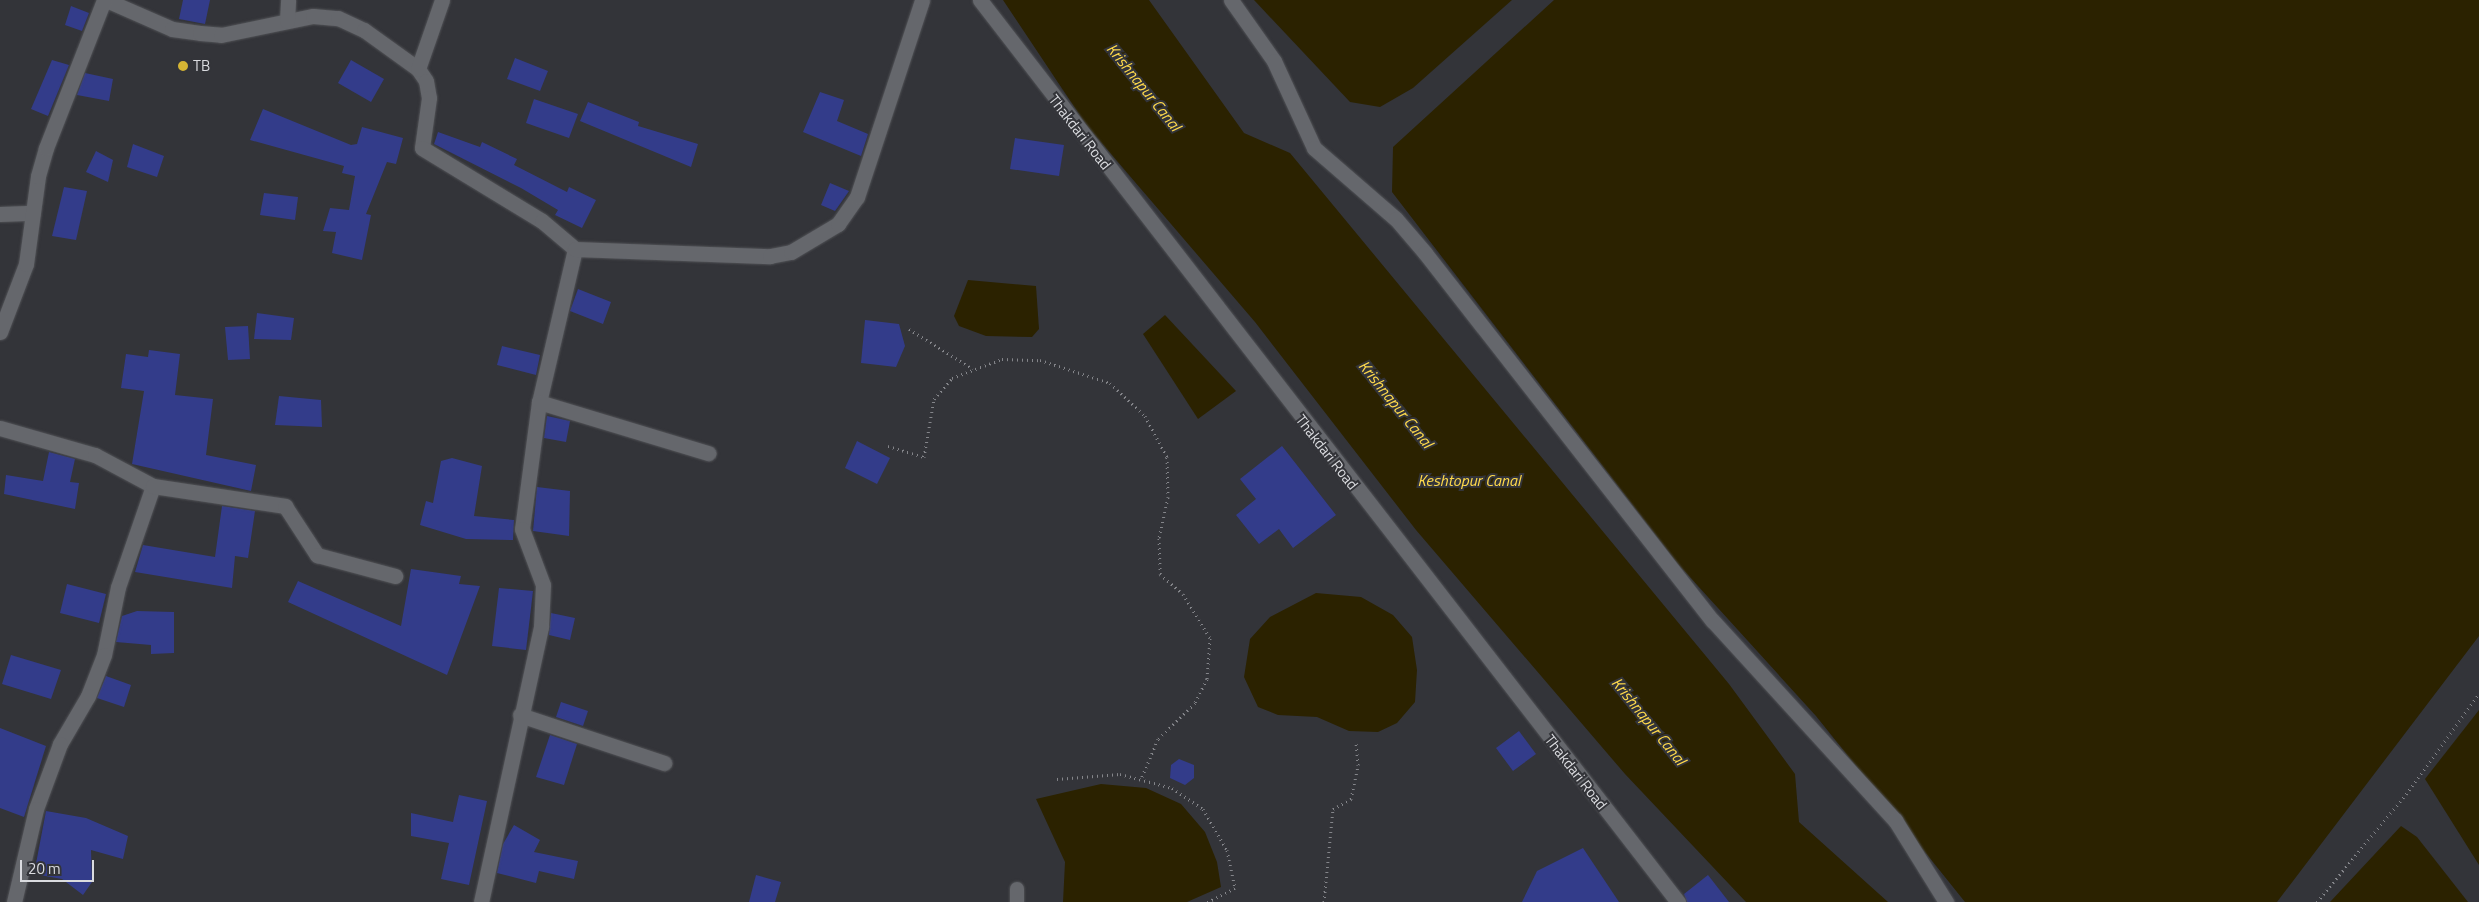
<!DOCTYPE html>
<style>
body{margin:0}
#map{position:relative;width:2479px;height:902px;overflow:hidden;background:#333439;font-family:"Titillium Web",sans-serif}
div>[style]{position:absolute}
.water>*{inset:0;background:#2b2200}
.building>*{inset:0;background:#333c8a}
.path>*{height:3px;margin-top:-1.5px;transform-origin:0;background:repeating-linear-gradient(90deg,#84858a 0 1px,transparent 0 5px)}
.roads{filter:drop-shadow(0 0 1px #505155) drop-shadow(0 0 1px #505155)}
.service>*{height:14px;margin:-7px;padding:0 7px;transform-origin:7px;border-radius:7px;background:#65676c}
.minor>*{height:15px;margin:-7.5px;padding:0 7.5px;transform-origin:7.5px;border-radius:7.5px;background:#65676c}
.tertiary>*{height:15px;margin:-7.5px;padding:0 7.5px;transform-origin:7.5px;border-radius:7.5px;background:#65676c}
.dots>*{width:14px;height:14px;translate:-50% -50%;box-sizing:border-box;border:2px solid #333439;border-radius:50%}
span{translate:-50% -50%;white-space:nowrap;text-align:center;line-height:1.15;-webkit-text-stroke:4px #333439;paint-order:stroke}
.poi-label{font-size:15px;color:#dadbdf}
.left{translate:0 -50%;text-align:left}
.street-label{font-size:15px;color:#dadbdf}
.water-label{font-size:16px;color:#ffda4b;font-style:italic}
.scale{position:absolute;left:20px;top:860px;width:74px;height:22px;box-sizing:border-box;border:2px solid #dadbdf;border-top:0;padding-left:6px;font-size:15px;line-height:18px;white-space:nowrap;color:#dadbdf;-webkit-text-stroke:4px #333439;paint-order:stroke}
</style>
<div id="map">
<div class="water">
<div style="clip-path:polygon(1003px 0,1149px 0,1244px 133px,1290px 153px,1729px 684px,1795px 774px,1799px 822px,1888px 902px,1746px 902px,1625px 774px,1416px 530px,1255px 322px,1087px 126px)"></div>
<div style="clip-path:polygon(1254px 0,1512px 0,1413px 88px,1380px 107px,1350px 102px)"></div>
<div style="clip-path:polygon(1554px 0,2479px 0,2479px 636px,2277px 902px,1965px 902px,1816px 716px,1678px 564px,1392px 192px,1393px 147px)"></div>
<div style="clip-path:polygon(968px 280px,1036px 286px,1039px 329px,1032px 337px,986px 336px,959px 326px,954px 316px)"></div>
<div style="clip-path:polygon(1165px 315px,1236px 391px,1198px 419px,1143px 334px)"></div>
<div style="clip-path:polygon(1316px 593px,1361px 597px,1393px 615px,1412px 637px,1417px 670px,1415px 702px,1397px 723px,1378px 732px,1349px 731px,1317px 717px,1278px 715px,1258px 707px,1244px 677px,1250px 639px,1270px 617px)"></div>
<div style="clip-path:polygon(2479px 710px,2479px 865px,2425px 779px)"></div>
<div style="clip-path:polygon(1101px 784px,1146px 788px,1181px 804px,1205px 832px,1217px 862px,1221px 887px,1187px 902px,1063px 902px,1065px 862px,1036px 799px)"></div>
<div style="clip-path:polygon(2401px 826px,2417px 837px,2468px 902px,2330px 902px)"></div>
</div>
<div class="building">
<div style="clip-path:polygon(183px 0,210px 0,205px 24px,179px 19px)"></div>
<div style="clip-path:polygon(71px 6px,89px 13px,82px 31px,65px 25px)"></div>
<div style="clip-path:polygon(515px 58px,548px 71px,540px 91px,507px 79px)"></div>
<div style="clip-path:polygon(52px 60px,69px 65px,48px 116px,31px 109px)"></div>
<div style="clip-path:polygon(351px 60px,384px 79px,371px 102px,338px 83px)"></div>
<div style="clip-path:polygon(85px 73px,113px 79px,109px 101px,77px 95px)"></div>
<div style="clip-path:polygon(820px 92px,844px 100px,837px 121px,868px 134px,861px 156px,803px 132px)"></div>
<div style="clip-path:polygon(534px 99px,578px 114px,569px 138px,526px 123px)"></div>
<div style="clip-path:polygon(588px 102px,639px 122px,638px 126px,698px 144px,691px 167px,580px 121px)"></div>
<div style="clip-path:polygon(263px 109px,351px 145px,357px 144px,362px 127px,403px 138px,396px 164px,387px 162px,366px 214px,371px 215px,362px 260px,332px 253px,336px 232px,323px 231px,330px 208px,349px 210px,355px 176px,342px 173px,344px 166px,250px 140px)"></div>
<div style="clip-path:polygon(438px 132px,480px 147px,482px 142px,517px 159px,514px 165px,567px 192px,569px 187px,596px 200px,582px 228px,555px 215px,558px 210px,521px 188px,434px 144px)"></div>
<div style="clip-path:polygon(1015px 138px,1064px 145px,1059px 176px,1010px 169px)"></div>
<div style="clip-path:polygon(133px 144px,164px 156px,157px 177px,127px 167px)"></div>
<div style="clip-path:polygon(96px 151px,113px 160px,108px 182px,86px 172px)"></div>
<div style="clip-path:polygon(830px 183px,849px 191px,835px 211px,821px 205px)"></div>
<div style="clip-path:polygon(64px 187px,87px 191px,76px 240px,52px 236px)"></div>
<div style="clip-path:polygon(264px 193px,298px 197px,295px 220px,260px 215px)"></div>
<div style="clip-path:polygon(578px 289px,611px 302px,603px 324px,570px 311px)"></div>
<div style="clip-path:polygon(257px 313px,294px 318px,291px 340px,254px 339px)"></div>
<div style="clip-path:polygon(865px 320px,899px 324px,905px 346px,896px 367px,861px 363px)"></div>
<div style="clip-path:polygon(248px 326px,250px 359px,228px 360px,225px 327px)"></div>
<div style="clip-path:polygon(502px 346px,540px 355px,536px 375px,497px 365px)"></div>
<div style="clip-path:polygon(149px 350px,180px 354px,175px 395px,213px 399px,206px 455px,256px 465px,251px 491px,132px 464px,144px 391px,121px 388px,126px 354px,148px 357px)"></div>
<div style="clip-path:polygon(279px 396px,321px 400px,322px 427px,275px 425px)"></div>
<div style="clip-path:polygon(547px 416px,570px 421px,566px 442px,544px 438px)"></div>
<div style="clip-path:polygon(857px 441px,890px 458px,877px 484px,845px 468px)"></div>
<div style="clip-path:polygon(1282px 446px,1336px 515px,1293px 548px,1279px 529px,1259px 544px,1236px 515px,1256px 499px,1240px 479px)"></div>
<div style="clip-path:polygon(49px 452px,75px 459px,70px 482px,79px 483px,75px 509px,4px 494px,6px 475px,43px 481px)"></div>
<div style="clip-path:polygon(452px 458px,482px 466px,474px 516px,514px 520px,513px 540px,466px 539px,420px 525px,426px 501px,433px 503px,441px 461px)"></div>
<div style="clip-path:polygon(537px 487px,570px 491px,569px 536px,533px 531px)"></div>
<div style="clip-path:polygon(222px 506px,255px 511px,248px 558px,235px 556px,232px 588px,135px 572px,143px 545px,215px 557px)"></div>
<div style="clip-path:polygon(411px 569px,461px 576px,459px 584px,480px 586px,447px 675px,288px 602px,298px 581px,401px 626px)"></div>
<div style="clip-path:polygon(67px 584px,106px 594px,99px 623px,60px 613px)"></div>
<div style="clip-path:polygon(499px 588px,533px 591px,526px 650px,492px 646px)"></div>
<div style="clip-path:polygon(137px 611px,174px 612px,174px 653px,151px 654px,151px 645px,116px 642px,122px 616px)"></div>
<div style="clip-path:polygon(551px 613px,575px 618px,570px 640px,549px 635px)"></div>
<div style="clip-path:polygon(11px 655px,61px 670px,51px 699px,2px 684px)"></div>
<div style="clip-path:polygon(106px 676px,131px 685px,124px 707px,97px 698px)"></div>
<div style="clip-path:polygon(561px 702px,588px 711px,583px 726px,556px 717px)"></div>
<div style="clip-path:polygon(0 728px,46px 746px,24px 817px,0 808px)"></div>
<div style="clip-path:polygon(1519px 731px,1536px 754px,1513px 771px,1496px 748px)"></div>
<div style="clip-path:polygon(550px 735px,577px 744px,564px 785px,536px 777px)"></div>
<div style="clip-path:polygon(1179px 759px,1194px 765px,1194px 778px,1185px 785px,1170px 778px,1171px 765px)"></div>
<div style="clip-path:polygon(459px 795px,487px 801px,469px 885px,441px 879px,449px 843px,411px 836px,411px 813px,453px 822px)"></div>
<div style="clip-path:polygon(46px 811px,86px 818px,128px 836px,123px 859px,91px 850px,92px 882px,83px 895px,62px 879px,34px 874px)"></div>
<div style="clip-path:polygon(514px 825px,540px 840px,534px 852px,578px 861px,574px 879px,539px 871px,536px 883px,497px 873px,503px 844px)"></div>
<div style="clip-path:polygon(1583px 848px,1619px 902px,1522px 902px,1537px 871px)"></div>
<div style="clip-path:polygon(756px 875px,781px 882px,775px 902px,749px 902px)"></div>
<div style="clip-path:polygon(1708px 875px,1729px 902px,1687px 902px,1684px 894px)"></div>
</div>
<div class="path">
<div style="left:909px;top:329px;width:75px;rotate:32deg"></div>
<div style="left:888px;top:446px;width:38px;rotate:17deg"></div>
<div style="left:924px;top:457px;width:59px;rotate:-80.2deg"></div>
<div style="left:934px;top:399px;width:28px;rotate:-49deg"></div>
<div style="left:952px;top:378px;width:53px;rotate:-20.8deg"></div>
<div style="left:1002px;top:359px;width:38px;rotate:2deg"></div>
<div style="left:1040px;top:360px;width:74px;rotate:18.2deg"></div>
<div style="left:1110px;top:383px;width:48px;rotate:43.3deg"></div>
<div style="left:1145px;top:416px;width:47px;rotate:61.8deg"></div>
<div style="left:1167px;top:457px;width:40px;rotate:88.6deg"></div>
<div style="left:1168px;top:497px;width:42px;rotate:102.4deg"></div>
<div style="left:1159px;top:538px;width:36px;rotate:88deg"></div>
<div style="left:1160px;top:574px;width:30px;rotate:41deg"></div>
<div style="left:1183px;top:594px;width:52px;rotate:58.5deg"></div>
<div style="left:1210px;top:638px;width:41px;rotate:94.2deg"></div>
<div style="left:1207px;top:679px;width:27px;rotate:117deg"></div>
<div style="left:1195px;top:703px;width:52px;rotate:135.8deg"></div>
<div style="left:1158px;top:739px;width:43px;rotate:113deg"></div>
<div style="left:1057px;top:779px;width:63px;rotate:-4.5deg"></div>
<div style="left:1120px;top:774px;width:54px;rotate:15.1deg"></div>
<div style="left:1172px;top:788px;width:37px;rotate:34deg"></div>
<div style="left:1203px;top:809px;width:48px;rotate:59.7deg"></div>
<div style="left:1227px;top:850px;width:39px;rotate:78deg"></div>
<div style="left:1235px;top:888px;width:31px;rotate:153deg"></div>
<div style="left:1324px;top:902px;width:93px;rotate:-84.5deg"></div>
<div style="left:1333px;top:809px;width:21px;rotate:-29deg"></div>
<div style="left:1351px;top:799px;width:35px;rotate:-78deg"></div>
<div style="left:1358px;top:765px;width:23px;rotate:-95deg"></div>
<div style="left:2317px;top:902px;width:140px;rotate:-50.5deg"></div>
<div style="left:2406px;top:794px;width:124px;rotate:-53.9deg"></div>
</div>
<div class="roads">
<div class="service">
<div style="left:1017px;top:902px;width:13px;rotate:-90deg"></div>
</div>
<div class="minor">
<div style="left:106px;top:0;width:72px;rotate:23.7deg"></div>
<div style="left:172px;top:29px;width:28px;rotate:8deg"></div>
<div style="left:200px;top:33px;width:21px;rotate:5deg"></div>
<div style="left:221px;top:35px;width:94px;rotate:-11.7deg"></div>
<div style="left:313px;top:16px;width:25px;rotate:5deg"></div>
<div style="left:338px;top:18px;width:29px;rotate:25deg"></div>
<div style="left:364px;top:30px;width:67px;rotate:35.8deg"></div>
<div style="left:418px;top:69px;width:14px;rotate:56deg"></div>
<div style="left:426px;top:81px;width:17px;rotate:80deg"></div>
<div style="left:429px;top:98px;width:50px;rotate:98deg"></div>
<div style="left:422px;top:148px;width:140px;rotate:31.3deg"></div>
<div style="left:542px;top:221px;width:43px;rotate:40.3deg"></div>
<div style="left:575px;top:249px;width:157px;rotate:103.2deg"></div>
<div style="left:539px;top:402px;width:128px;rotate:97.6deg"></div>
<div style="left:522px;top:529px;width:60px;rotate:69.4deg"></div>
<div style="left:543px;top:585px;width:42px;rotate:92.7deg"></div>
<div style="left:541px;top:627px;width:281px;rotate:102.3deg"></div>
<div style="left:1231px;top:0;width:75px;rotate:54.8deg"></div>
<div style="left:1274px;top:61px;width:96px;rotate:65.3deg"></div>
<div style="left:1314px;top:148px;width:108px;rotate:40.9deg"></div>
<div style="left:1396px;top:219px;width:45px;rotate:49.5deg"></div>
<div style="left:1425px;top:253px;width:467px;rotate:52deg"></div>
<div style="left:1713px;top:621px;width:270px;rotate:47.6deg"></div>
<div style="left:1895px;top:820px;width:97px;rotate:58.1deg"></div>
<div style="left:287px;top:21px;width:21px;rotate:-87deg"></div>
<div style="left:418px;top:69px;width:73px;rotate:-70.8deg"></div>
<div style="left:0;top:214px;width:33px;rotate:-2deg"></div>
<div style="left:575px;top:249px;width:195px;rotate:2.1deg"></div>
<div style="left:770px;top:256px;width:21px;rotate:-11deg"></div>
<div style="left:791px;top:252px;width:55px;rotate:-30.8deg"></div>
<div style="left:838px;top:224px;width:33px;rotate:-55deg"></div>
<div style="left:857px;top:197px;width:207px;rotate:-71.7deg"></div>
<div style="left:0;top:332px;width:73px;rotate:-69.1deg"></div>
<div style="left:26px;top:264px;width:89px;rotate:-82.2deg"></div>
<div style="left:38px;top:176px;width:29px;rotate:-74deg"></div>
<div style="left:46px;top:148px;width:159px;rotate:-68.6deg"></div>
<div style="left:539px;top:402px;width:177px;rotate:16.8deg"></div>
<div style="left:0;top:428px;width:99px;rotate:15.9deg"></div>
<div style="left:95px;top:455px;width:66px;rotate:28.1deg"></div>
<div style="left:153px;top:486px;width:107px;rotate:109.1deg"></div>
<div style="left:118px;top:587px;width:69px;rotate:101.6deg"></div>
<div style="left:104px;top:655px;width:44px;rotate:111.3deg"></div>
<div style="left:88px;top:696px;width:56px;rotate:120.3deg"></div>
<div style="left:60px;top:744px;width:69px;rotate:110.3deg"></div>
<div style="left:36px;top:809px;width:96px;rotate:103.3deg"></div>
<div style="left:153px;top:486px;width:134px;rotate:8.6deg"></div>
<div style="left:285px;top:506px;width:59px;rotate:56.9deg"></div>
<div style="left:317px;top:555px;width:81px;rotate:15.1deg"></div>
<div style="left:520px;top:715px;width:152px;rotate:18.4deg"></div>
</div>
<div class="tertiary">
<div style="left:980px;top:0;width:1141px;rotate:52.27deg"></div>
</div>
</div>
<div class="dots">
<div style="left:183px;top:66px;background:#d5b534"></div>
</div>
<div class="poi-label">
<span class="left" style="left:193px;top:66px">TB</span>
</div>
<div class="street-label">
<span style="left:1080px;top:132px;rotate:52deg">Thakdari Road</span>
<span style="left:1327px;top:452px;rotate:52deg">Thakdari Road</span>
<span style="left:1576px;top:772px;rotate:52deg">Thakdari Road</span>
</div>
<div class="water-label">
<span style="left:1144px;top:87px;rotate:51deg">Krishnapur Canal</span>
<span style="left:1396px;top:404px;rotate:51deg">Krishnapur Canal</span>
<span style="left:1469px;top:480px">Keshtopur Canal</span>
<span style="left:1649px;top:721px;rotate:51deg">Krishnapur Canal</span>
</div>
<div class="scale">20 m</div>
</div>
